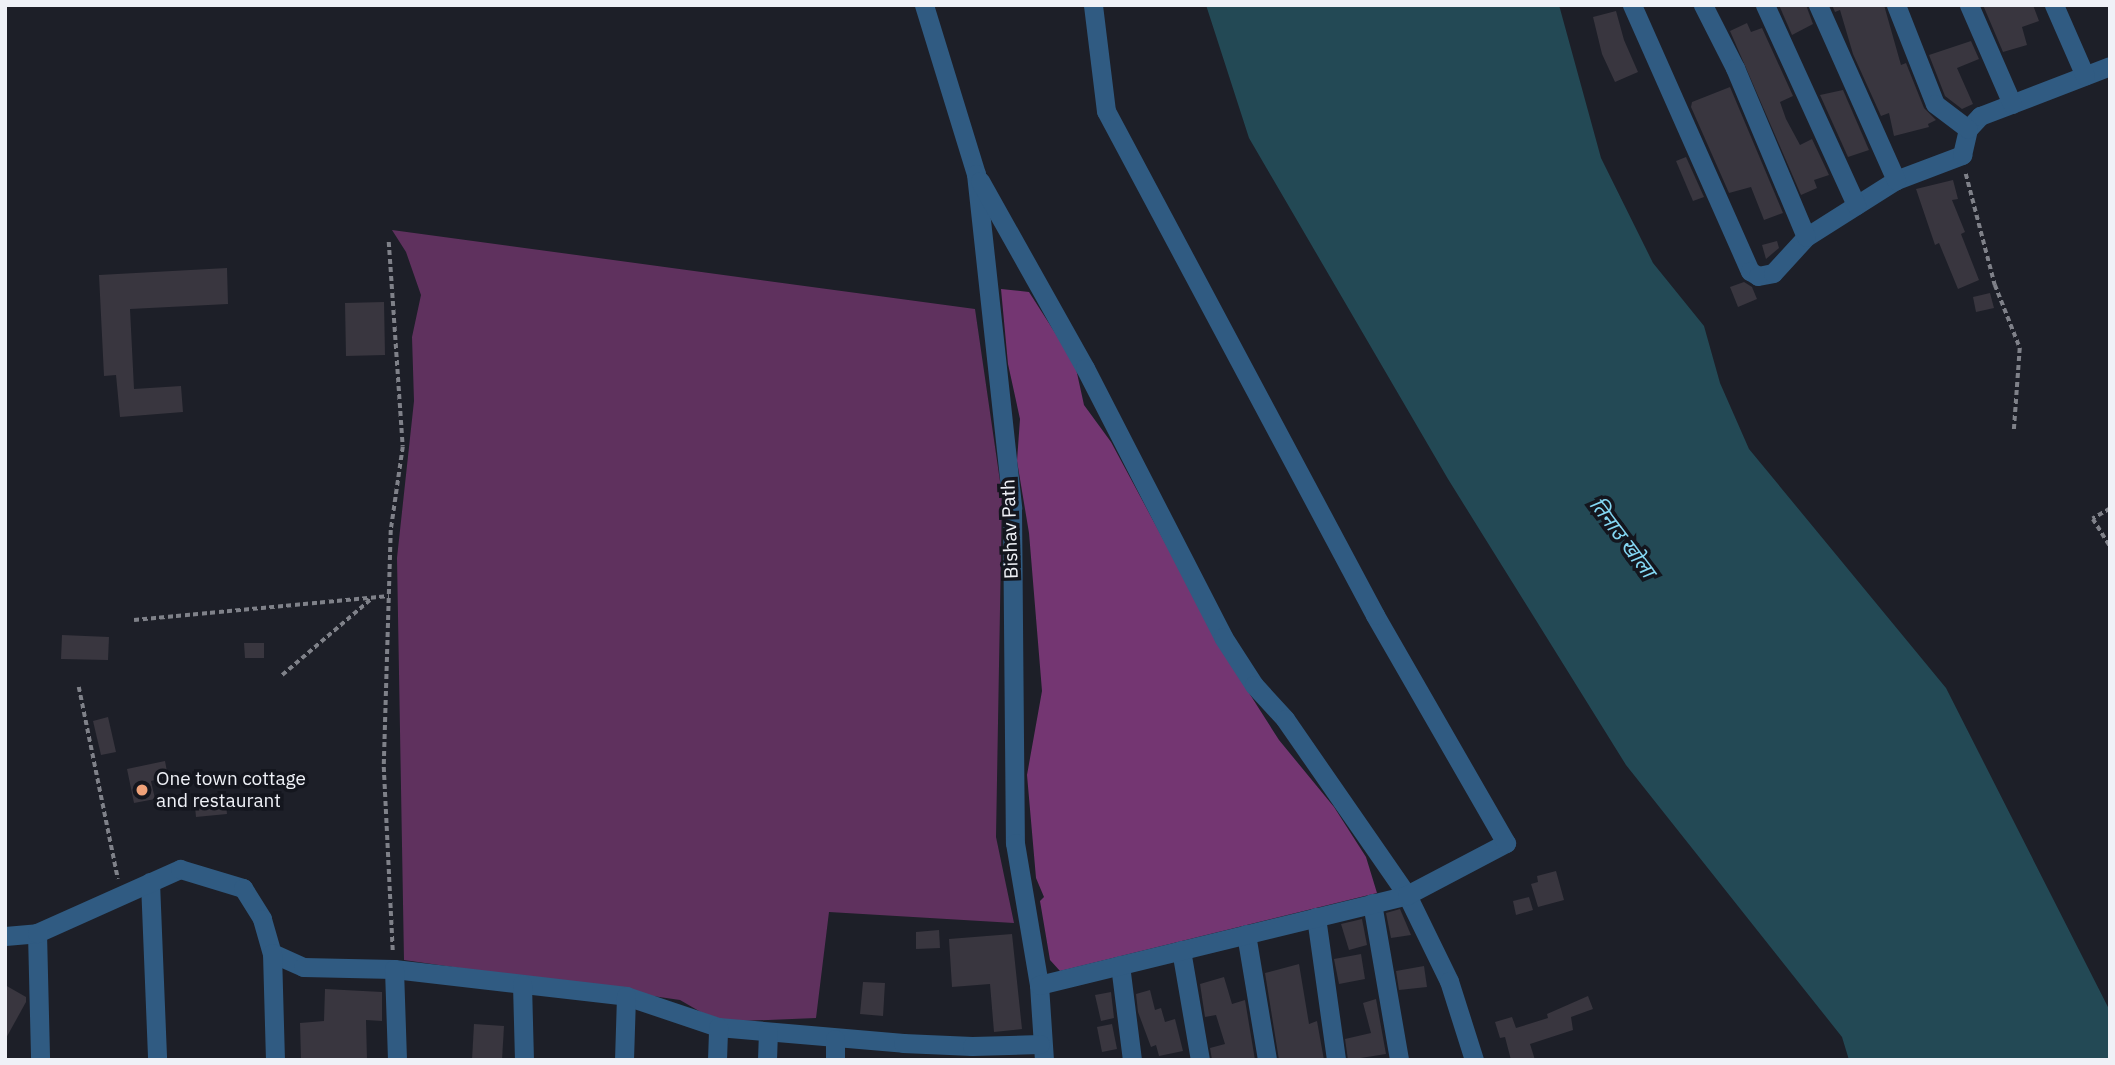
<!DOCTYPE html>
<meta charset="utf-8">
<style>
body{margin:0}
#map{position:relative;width:2115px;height:1065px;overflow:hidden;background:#1d1f28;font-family:"IBM Plex Sans","Noto Sans Devanagari",sans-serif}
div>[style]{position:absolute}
.green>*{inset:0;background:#5f315e}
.forest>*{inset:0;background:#743672}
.water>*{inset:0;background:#234955}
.building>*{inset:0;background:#39363f}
.path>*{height:3.5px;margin-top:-1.75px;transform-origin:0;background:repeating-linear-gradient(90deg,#7f8189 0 5px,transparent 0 8.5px)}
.minor>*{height:19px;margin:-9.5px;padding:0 9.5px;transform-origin:9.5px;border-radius:9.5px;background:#305b82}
.dots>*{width:19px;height:19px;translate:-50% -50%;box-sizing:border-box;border:4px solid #14161e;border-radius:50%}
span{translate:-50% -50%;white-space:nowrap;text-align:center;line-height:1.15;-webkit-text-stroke:7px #14161e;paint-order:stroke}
.street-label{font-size:19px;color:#eff1f7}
.poi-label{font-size:19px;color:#eff1f7}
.left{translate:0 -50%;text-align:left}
.water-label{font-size:21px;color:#84d7f3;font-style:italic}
.frame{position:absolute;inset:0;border:7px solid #eff1f7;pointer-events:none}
</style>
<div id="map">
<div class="green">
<div style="clip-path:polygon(392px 230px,975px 309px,1002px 495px,996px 837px,1014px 923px,829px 912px,816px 1018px,718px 1022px,680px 1000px,404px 960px,397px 558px,414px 401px,412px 337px,421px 295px,406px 252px)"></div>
</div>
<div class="forest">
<div style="clip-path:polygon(1001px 289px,1029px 292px,1075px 364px,1084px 405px,1111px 442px,1228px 660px,1279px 740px,1334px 807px,1366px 857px,1377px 893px,1060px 971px,1050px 960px,1040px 901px,1044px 897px,1036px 878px,1027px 775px,1042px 691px,1029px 533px,1017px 461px,1020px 419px,1008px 364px)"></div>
</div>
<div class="water">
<div style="clip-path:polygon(1206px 5px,1559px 5px,1601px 158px,1653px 263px,1704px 326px,1720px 383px,1749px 449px,1946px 688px,2110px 1011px,2110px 1060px,1849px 1060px,1842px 1037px,1626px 765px,1448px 479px,1249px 138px)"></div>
</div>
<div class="building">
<div style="clip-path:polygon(1779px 5px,1806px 5px,1813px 24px,1792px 35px)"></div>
<div style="clip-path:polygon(1832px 5px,1884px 5px,1901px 65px,1906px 63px,1924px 108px,1936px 120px,1928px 124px,1929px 127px,1894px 136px,1889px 113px,1881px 116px,1853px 54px,1840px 10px,1835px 12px)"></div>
<div style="clip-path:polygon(1983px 5px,2033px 5px,2039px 21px,2022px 27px,2027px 45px,2003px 52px)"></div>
<div style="clip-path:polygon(1616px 11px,1624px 40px,1638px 72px,1615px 82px,1602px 54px,1593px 17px)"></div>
<div style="clip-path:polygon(1747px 23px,1751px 32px,1762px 28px,1793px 96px,1780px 102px,1786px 119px,1800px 145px,1812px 139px,1829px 175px,1814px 180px,1817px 188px,1801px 195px,1730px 31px)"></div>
<div style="clip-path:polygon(1971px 41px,1979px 59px,1957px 68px,1973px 104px,1962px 109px,1945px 96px,1929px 55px)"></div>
<div style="clip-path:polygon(1730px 87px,1783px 213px,1764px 220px,1751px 187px,1729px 193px,1691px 107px,1692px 102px)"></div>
<div style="clip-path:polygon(1843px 90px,1869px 150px,1848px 157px,1820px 95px)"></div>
<div style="clip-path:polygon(1686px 157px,1704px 197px,1693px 201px,1676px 161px)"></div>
<div style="clip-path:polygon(1953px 180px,1958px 199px,1952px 200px,1965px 232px,1961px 234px,1979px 280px,1958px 289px,1939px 243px,1935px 245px,1916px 189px)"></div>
<div style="clip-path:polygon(1777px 241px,1779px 248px,1766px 259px,1762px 245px)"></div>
<div style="clip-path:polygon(227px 268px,228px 304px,130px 309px,134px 389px,181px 386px,183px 412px,120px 417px,116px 375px,104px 376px,99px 275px)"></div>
<div style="clip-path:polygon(1744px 282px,1752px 287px,1757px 299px,1738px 307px,1730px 287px)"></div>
<div style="clip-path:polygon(1990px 293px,1994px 308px,1976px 312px,1973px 297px)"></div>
<div style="clip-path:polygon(384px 302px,385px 355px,346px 356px,345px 303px)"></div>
<div style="clip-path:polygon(62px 635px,109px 637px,108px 660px,61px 659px)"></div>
<div style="clip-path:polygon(244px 643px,264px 643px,264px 658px,245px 658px)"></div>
<div style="clip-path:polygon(108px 717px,116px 752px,101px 755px,93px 721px)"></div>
<div style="clip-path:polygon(165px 761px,168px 777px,151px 781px,155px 799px,134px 803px,127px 769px)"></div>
<div style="clip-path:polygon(225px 793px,227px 814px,196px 817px,194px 797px)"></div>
<div style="clip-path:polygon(1556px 871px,1564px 900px,1538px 907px,1531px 884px,1538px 882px,1537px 876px)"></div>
<div style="clip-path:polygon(1529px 897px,1533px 910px,1516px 915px,1513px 901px)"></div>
<div style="clip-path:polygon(1400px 909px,1411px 935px,1391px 938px,1386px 913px)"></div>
<div style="clip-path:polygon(1362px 919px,1367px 945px,1349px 950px,1341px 924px)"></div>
<div style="clip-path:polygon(939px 930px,940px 948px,916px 949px,916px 932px)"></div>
<div style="clip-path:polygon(1012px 934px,1022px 1029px,994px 1032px,990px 984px,952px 987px,949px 939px)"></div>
<div style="clip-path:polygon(1361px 954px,1365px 979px,1339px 984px,1334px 959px)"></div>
<div style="clip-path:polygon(1299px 964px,1309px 1024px,1317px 1021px,1324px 1060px,1279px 1060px,1265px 973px)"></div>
<div style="clip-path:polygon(1424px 966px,1427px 987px,1399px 990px,1396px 971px)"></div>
<div style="clip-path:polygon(1224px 977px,1232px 1004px,1245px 1000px,1255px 1060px,1212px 1060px,1210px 1048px,1225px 1044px,1216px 1015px,1205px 1017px,1200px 984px)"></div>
<div style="clip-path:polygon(863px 982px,885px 983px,883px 1016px,860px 1014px)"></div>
<div style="clip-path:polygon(5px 985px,26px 997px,26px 1002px,5px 1040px)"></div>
<div style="clip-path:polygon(325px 989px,382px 992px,382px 1021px,366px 1020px,367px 1060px,301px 1060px,300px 1023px,324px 1021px)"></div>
<div style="clip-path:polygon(1150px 990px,1155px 1010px,1161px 1008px,1165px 1022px,1175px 1019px,1183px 1051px,1159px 1056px,1156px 1045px,1151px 1047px,1138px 1012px,1136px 994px)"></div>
<div style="clip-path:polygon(1111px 992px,1114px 1018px,1101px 1021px,1095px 995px)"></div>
<div style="clip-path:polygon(1588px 996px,1593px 1009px,1571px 1017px,1573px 1030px,1530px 1044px,1535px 1060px,1511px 1060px,1505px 1037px,1500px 1038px,1495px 1022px,1512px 1017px,1516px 1028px,1548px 1018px,1547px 1014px)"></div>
<div style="clip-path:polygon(1376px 999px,1386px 1054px,1348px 1060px,1345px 1039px,1371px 1033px,1363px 1003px)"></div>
<div style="clip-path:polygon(474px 1024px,504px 1026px,502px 1060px,472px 1060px)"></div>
<div style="clip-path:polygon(1112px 1024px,1117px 1049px,1102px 1052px,1097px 1027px)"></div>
</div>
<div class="path">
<div style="left:1966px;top:174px;width:115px;rotate:75.4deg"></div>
<div style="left:1995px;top:285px;width:68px;rotate:68.4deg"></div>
<div style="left:2020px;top:348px;width:84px;rotate:94.1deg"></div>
<div style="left:389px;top:242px;width:205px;rotate:86.1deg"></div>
<div style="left:403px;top:447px;width:84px;rotate:98.2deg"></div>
<div style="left:391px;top:530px;width:237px;rotate:91.7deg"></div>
<div style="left:384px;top:767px;width:186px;rotate:87.2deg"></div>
<div style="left:2110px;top:509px;width:20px;rotate:150deg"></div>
<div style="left:2093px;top:519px;width:32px;rotate:58deg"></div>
<div style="left:134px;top:620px;width:256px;rotate:-5.4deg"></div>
<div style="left:282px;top:675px;width:117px;rotate:-40.5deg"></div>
<div style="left:79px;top:687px;width:196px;rotate:78.5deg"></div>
</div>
<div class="minor">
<div style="left:924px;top:5px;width:177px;rotate:72.9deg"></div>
<div style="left:976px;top:174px;width:336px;rotate:83.8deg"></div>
<div style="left:1012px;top:508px;width:335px;rotate:89.5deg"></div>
<div style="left:1015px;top:843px;width:144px;rotate:80.4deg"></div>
<div style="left:1039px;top:985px;width:75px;rotate:86.2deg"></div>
<div style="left:1632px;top:5px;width:291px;rotate:66.1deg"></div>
<div style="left:1750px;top:271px;width:9px;rotate:32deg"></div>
<div style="left:1758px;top:276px;width:15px;rotate:-11deg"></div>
<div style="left:1773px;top:273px;width:49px;rotate:-47.5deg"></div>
<div style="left:1806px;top:237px;width:107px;rotate:-32.3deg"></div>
<div style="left:1896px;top:180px;width:71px;rotate:-20.7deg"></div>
<div style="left:1962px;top:155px;width:27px;rotate:-77deg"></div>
<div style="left:1968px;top:129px;width:18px;rotate:-47deg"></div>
<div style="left:1980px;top:116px;width:139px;rotate:-21deg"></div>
<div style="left:1703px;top:5px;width:71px;rotate:63.1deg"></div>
<div style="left:1735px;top:68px;width:183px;rotate:67.2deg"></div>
<div style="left:1765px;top:5px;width:220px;rotate:65.5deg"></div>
<div style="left:1818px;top:5px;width:192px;rotate:66deg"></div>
<div style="left:1896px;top:5px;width:106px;rotate:68.5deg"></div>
<div style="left:1935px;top:104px;width:41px;rotate:37.1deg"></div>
<div style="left:1969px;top:5px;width:108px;rotate:66.5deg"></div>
<div style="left:2054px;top:5px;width:77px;rotate:66.4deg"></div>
<div style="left:980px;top:181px;width:214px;rotate:60.7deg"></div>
<div style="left:1085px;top:368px;width:302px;rotate:62.8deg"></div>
<div style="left:1223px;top:637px;width:57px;rotate:57.1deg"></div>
<div style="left:1254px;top:685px;width:46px;rotate:47.6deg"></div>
<div style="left:1285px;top:719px;width:214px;rotate:55.3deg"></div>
<div style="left:1407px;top:895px;width:96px;rotate:64deg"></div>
<div style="left:1449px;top:981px;width:83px;rotate:72.4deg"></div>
<div style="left:150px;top:882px;width:178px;rotate:87.7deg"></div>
<div style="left:1372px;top:903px;width:159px;rotate:80.2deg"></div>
<div style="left:1316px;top:917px;width:144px;rotate:82deg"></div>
<div style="left:37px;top:933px;width:127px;rotate:88.6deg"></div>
<div style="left:1246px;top:934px;width:128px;rotate:80.5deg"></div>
<div style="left:5px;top:936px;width:32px;rotate:-5deg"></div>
<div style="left:37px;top:933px;width:157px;rotate:-24.1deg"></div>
<div style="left:180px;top:869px;width:66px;rotate:16.8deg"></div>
<div style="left:243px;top:888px;width:36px;rotate:58deg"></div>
<div style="left:262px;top:919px;width:35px;rotate:74deg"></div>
<div style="left:272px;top:953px;width:34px;rotate:24deg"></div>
<div style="left:303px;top:967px;width:91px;rotate:1.3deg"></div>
<div style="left:394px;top:969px;width:234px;rotate:6.6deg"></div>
<div style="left:626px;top:996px;width:97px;rotate:18.6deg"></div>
<div style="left:718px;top:1027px;width:186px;rotate:4.9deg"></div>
<div style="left:903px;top:1043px;width:69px;rotate:2.5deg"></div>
<div style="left:972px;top:1046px;width:68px;rotate:-1.7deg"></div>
<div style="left:1181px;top:950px;width:112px;rotate:80.2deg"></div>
<div style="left:272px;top:953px;width:107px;rotate:88.4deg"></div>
<div style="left:1120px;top:965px;width:96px;rotate:82.8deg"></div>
<div style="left:394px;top:969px;width:91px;rotate:88.1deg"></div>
<div style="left:522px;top:984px;width:76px;rotate:88.5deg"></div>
<div style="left:1039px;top:985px;width:379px;rotate:-13.7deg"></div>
<div style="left:1407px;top:895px;width:112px;rotate:-27.7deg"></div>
<div style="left:1506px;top:843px;width:263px;rotate:-119.9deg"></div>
<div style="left:1375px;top:615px;width:571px;rotate:-118.09deg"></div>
<div style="left:1106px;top:111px;width:107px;rotate:-97deg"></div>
<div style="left:624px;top:1060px;width:64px;rotate:-88.2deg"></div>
<div style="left:717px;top:1060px;width:33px;rotate:-88deg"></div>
<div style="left:767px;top:1060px;width:28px;rotate:-88deg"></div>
<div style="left:835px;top:1060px;width:21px;rotate:-90deg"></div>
</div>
<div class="dots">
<div style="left:142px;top:790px;background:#f0a279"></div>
</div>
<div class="street-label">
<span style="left:1010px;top:529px;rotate:-92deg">Bishav Path</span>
</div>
<div class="poi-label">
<span class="left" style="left:156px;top:790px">One town cottage<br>and restaurant</span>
</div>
<div class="water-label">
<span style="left:1623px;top:537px;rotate:53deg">तिनाउ खोला</span>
</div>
<div class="frame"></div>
</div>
